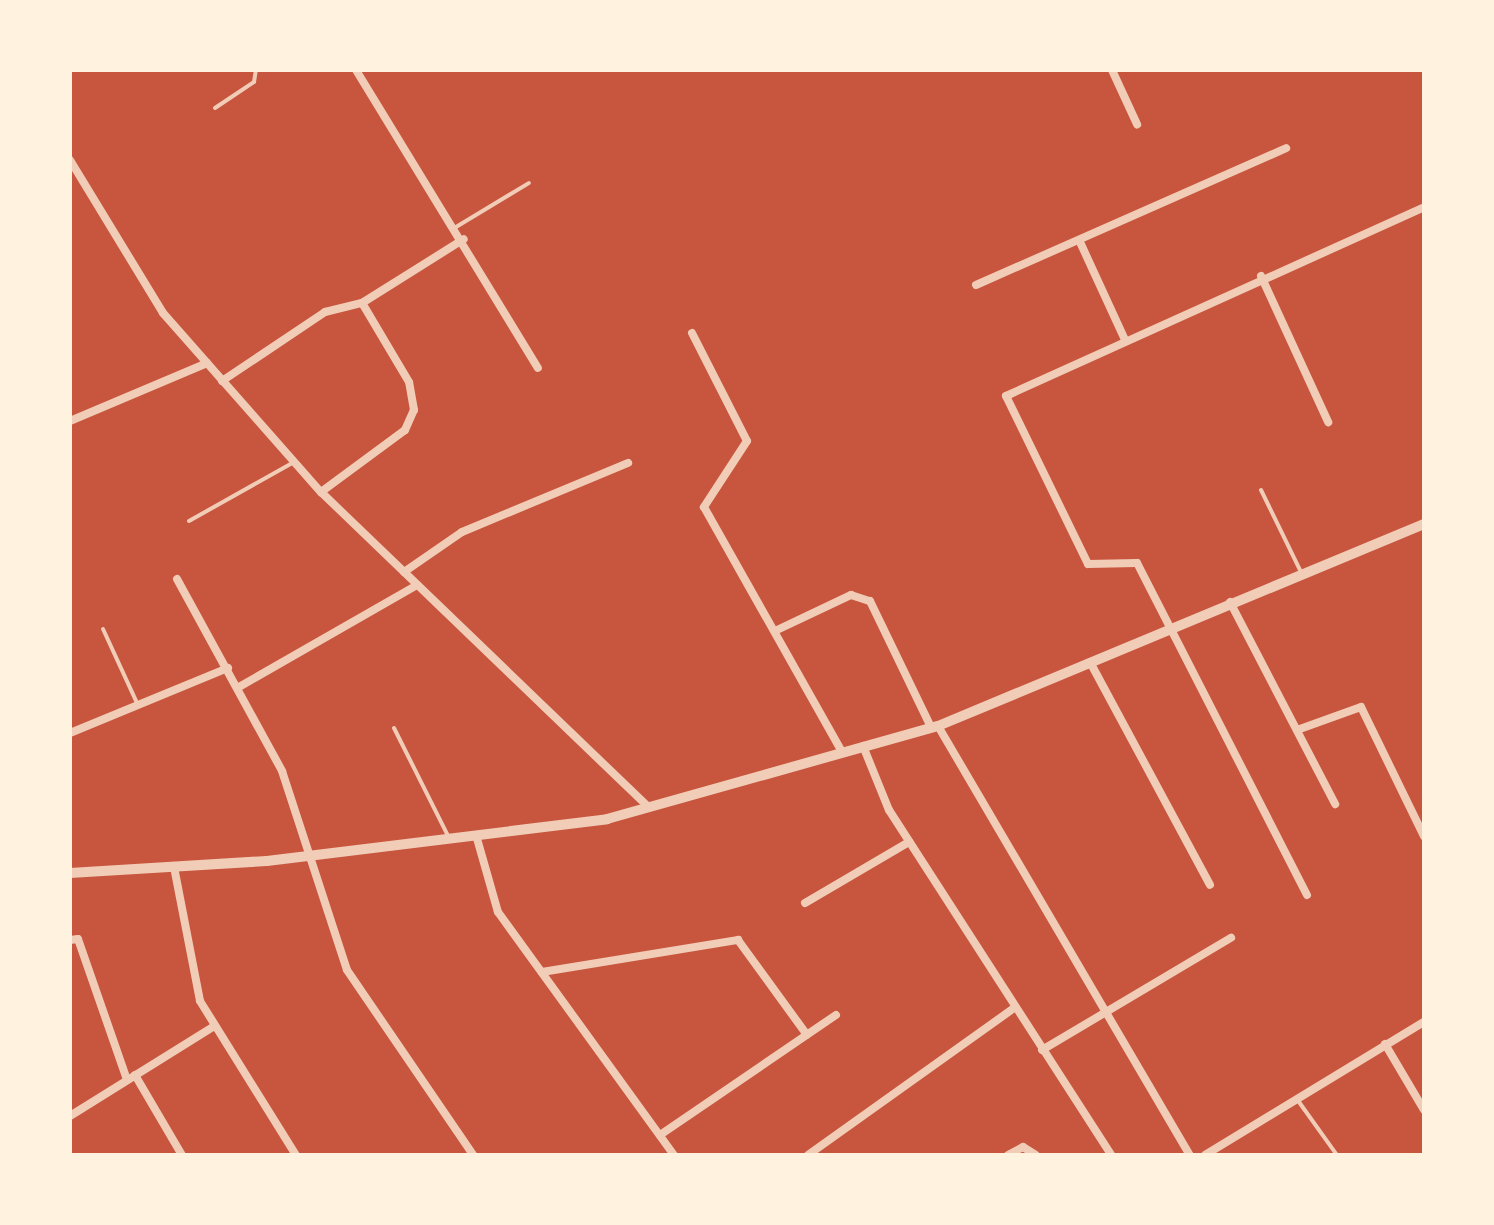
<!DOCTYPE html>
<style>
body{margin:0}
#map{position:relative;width:1494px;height:1225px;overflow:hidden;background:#c8553d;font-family:Figtree,sans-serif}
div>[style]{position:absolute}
.service>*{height:4px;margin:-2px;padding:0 2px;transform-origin:2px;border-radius:2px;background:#f1ccb7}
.minor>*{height:8px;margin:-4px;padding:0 4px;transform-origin:4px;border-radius:4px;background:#f1ccb7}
.tertiary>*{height:10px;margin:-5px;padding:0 5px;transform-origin:5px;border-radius:5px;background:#f1ccb7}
span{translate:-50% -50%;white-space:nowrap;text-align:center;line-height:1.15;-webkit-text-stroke:8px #fff3e0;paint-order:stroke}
.frame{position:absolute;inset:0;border:72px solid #fff3e0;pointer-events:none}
</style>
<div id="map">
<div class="service">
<div style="left:215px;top:108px;width:47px;rotate:-33.7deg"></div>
<div style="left:254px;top:82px;width:12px;rotate:-81deg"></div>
<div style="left:456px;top:227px;width:85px;rotate:-31.1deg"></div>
<div style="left:1261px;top:490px;width:91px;rotate:64deg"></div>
<div style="left:189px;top:521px;width:120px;rotate:-29.3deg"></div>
<div style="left:103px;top:629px;width:84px;rotate:65.3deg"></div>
<div style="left:394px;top:728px;width:119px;rotate:63.4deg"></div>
<div style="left:1299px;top:1102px;width:65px;rotate:54.4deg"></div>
</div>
<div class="minor">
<div style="left:356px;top:70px;width:349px;rotate:58.6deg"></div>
<div style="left:1112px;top:70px;width:60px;rotate:65.2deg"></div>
<div style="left:70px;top:160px;width:179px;rotate:58.7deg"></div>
<div style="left:163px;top:313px;width:239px;rotate:48.6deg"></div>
<div style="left:321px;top:492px;width:451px;rotate:43.9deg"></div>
<div style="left:1080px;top:242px;width:108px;rotate:65.3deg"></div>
<div style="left:1261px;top:276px;width:161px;rotate:65.3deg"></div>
<div style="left:976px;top:285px;width:339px;rotate:-23.8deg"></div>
<div style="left:692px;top:333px;width:121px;rotate:63deg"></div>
<div style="left:747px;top:441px;width:79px;rotate:123.1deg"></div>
<div style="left:704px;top:507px;width:281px;rotate:60.6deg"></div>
<div style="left:222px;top:381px;width:124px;rotate:-33.8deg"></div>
<div style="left:325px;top:312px;width:38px;rotate:-14deg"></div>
<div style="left:70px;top:421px;width:149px;rotate:-22.9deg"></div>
<div style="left:321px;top:492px;width:104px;rotate:-36.4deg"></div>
<div style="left:405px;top:430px;width:22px;rotate:-66deg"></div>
<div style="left:414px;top:410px;width:28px;rotate:-100deg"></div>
<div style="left:409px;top:382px;width:92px;rotate:-120.7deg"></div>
<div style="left:362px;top:303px;width:120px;rotate:-32.1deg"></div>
<div style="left:404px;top:572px;width:70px;rotate:-34.6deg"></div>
<div style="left:462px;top:532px;width:180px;rotate:-22.6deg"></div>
<div style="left:177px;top:579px;width:219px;rotate:61.3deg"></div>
<div style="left:282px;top:771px;width:209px;rotate:71.9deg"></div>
<div style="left:347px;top:970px;width:224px;rotate:55.7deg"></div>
<div style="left:1230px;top:602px;width:228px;rotate:62.5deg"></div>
<div style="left:777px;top:630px;width:82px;rotate:-25.3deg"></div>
<div style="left:851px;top:595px;width:20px;rotate:18deg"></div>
<div style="left:870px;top:601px;width:140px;rotate:64.2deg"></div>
<div style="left:1090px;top:662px;width:253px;rotate:61.7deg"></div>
<div style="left:239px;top:687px;width:205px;rotate:-29.8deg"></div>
<div style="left:938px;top:726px;width:498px;rotate:59.6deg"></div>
<div style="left:1297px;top:730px;width:68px;rotate:-19.8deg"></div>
<div style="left:1361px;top:707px;width:144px;rotate:64deg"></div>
<div style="left:70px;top:733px;width:171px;rotate:-22.4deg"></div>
<div style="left:863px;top:746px;width:69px;rotate:67.9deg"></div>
<div style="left:889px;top:810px;width:410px;rotate:57.2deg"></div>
<div style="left:476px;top:835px;width:80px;rotate:74.1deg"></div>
<div style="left:498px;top:912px;width:300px;rotate:54.1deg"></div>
<div style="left:174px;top:867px;width:136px;rotate:79deg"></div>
<div style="left:200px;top:1001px;width:181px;rotate:58.1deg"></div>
<div style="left:1307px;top:895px;width:373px;rotate:-117.1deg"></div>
<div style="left:1137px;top:563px;width:49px;rotate:178.8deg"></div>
<div style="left:1088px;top:564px;width:187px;rotate:-116deg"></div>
<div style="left:1006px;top:396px;width:459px;rotate:-24.3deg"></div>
<div style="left:805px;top:903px;width:121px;rotate:-30.4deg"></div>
<div style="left:70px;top:940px;width:8px;rotate:-7deg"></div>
<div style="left:78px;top:939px;width:149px;rotate:70.8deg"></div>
<div style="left:542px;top:972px;width:199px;rotate:-9.3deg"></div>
<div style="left:738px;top:940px;width:117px;rotate:54deg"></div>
<div style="left:1385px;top:1044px;width:77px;rotate:59.4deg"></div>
<div style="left:1042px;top:1050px;width:220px;rotate:-30.7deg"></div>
<div style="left:135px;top:1075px;width:93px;rotate:59.6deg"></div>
<div style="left:70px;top:1116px;width:168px;rotate:-31.9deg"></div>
<div style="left:660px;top:1135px;width:213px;rotate:-34.3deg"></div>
<div style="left:808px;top:1155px;width:253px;rotate:-35.5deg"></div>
<div style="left:1008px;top:1155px;width:17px;rotate:-28deg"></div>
<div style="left:1023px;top:1147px;width:15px;rotate:32deg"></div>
<div style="left:1205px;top:1155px;width:256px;rotate:-31.3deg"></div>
</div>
<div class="tertiary">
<div style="left:70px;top:873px;width:197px;rotate:-3.5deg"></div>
<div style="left:267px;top:861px;width:343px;rotate:-7deg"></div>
<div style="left:607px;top:819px;width:344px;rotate:-15.7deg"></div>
<div style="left:938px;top:726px;width:526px;rotate:-22.57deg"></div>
</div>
<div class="frame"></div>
</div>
